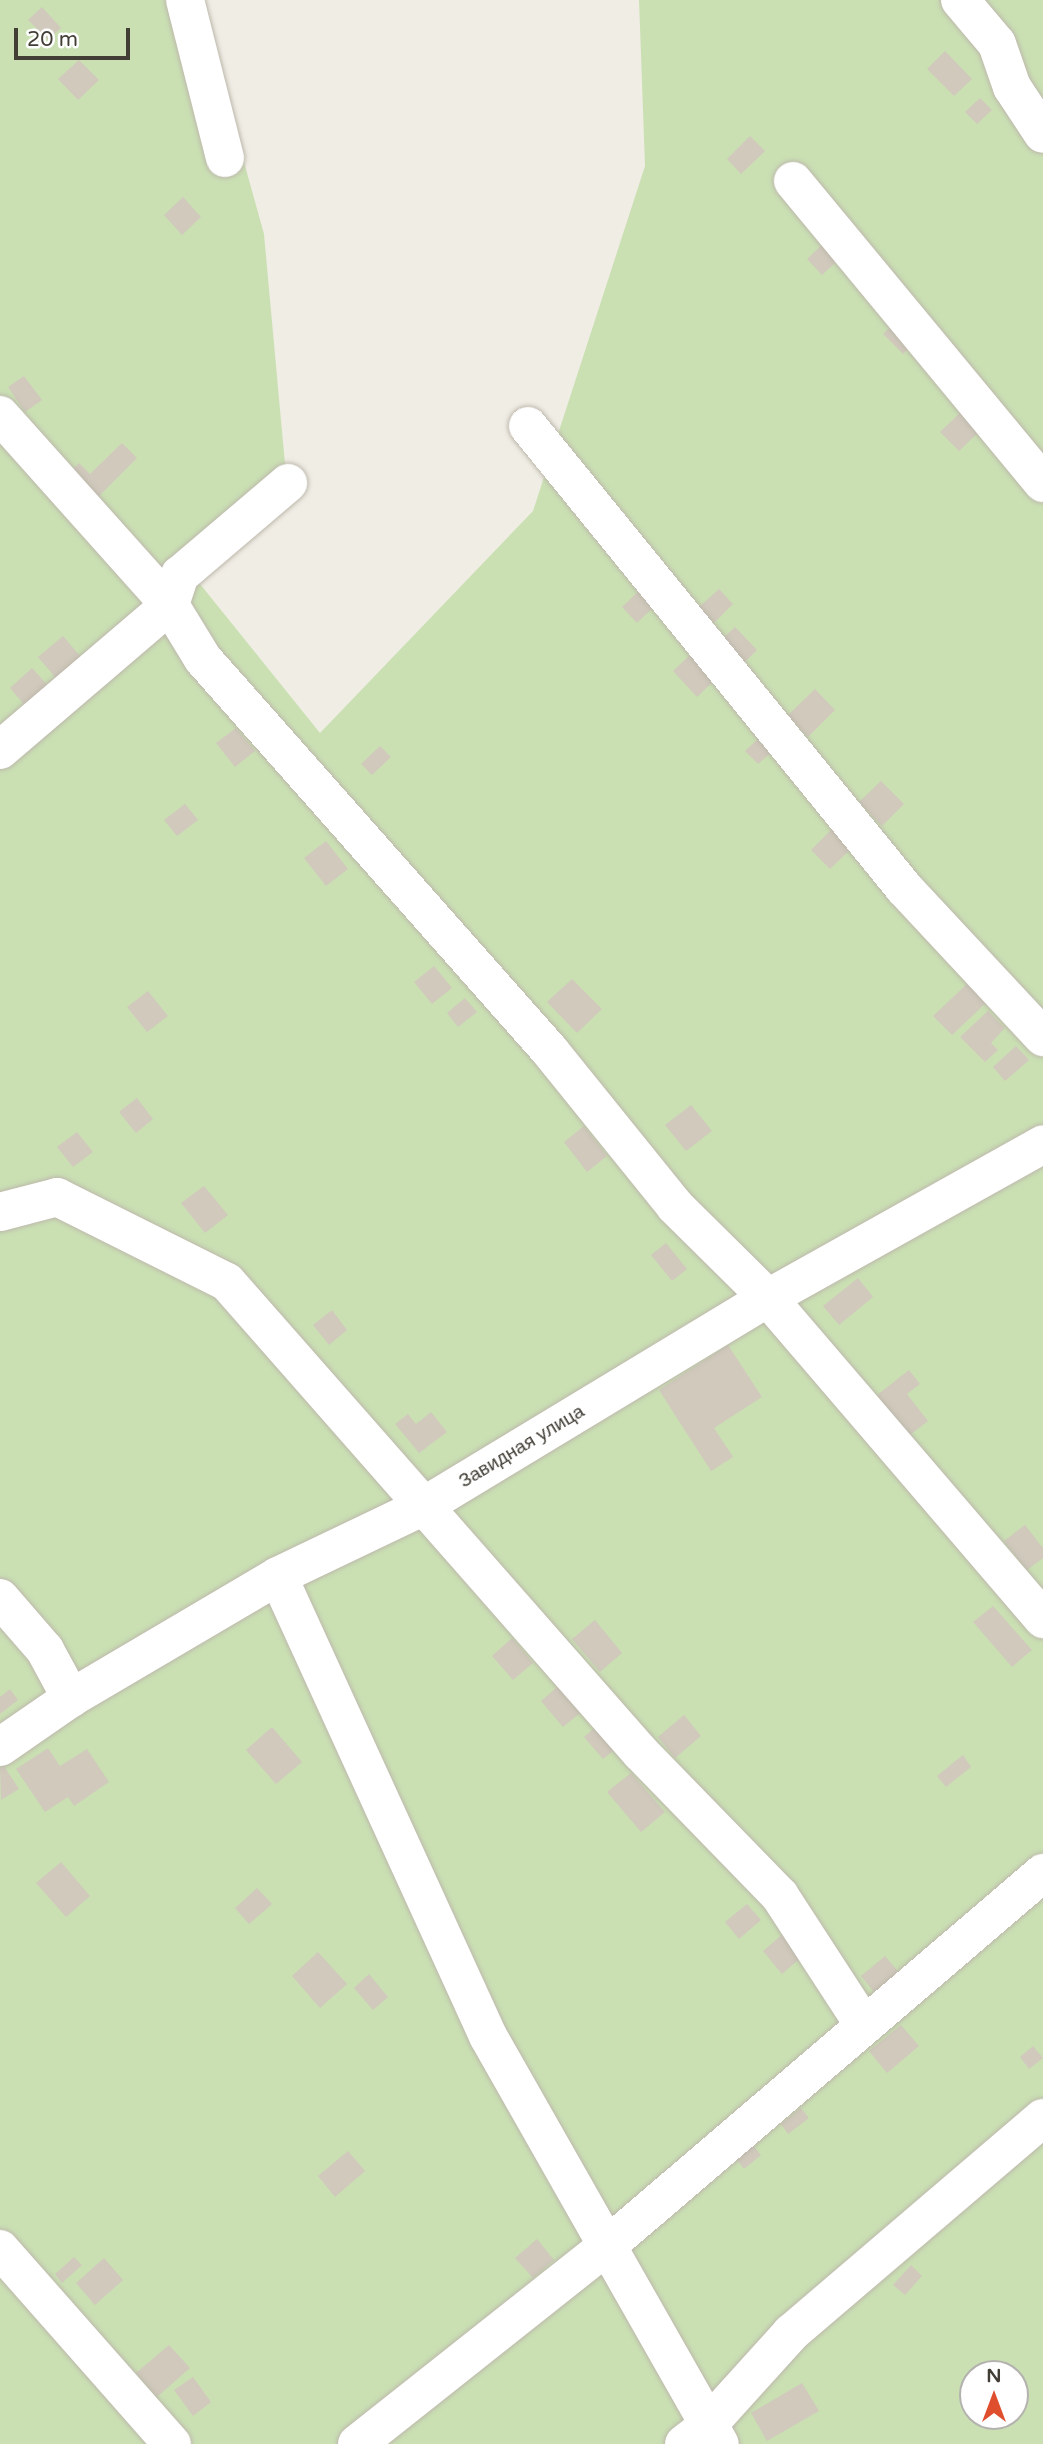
<!DOCTYPE html>
<meta charset="utf-8">
<style>
body{margin:0}
#map{position:relative;width:1043px;height:2444px;overflow:hidden;background:#f0ede5;font-family:"Varela Round",sans-serif}
div>[style]{position:absolute}
.green>*{inset:0;background:#cae0b3}
.building>*{inset:0;background:#d0c9bc}
.roads{filter:drop-shadow(0 0 2px #bdb8ac) drop-shadow(0 0 2px #bdb8ac)}
.minor>*{height:38px;margin:-19px;padding:0 19px;transform-origin:19px;border-radius:19px;background:#fff}
span{translate:-50% -50%;white-space:nowrap;text-align:center;line-height:1.15;-webkit-text-stroke:7px #fff;paint-order:stroke}
.street-label{font-size:19px;color:#423e36}
.north{position:absolute;left:959px;top:2360px;width:70px;height:70px;box-sizing:border-box;background:#fff;border:2px solid #b3b2af;border-radius:50%;rotate:0deg;font-size:19px;font-weight:700;line-height:28px;text-align:center;color:#423e36}
.north::after{content:'';display:block;margin:auto;width:24px;height:32px;background:#df4f2e;clip-path:polygon(50% 0,100% 100%,50% 72%,0 100%)}
.scale{position:absolute;left:14px;top:28px;width:116px;height:32px;box-sizing:border-box;border:4px solid #423e36;border-top:0;padding-left:9px;font-size:21px;line-height:24px;white-space:nowrap;color:#423e36;-webkit-text-stroke:5px #fff;paint-order:stroke}
</style>
<div id="map">
<div class="green">
<div style="clip-path:polygon(evenodd,0 0,199px 0,264px 234px,285px 464px,196px 579px,320px 733px,533px 511px,645px 166px,639px 0,1043px 0,1043px 2444px,0 2444px,0 0,973px 2374px,1015px 2374px,1015px 2416px,973px 2416px,973px 2374px)"></div>
</div>
<div class="building">
<div style="clip-path:polygon(42px 7px,61px 28px,48px 40px,28px 20px)"></div>
<div style="clip-path:polygon(945px 51px,972px 79px,954px 96px,927px 69px)"></div>
<div style="clip-path:polygon(79px 60px,99px 80px,78px 100px,58px 79px)"></div>
<div style="clip-path:polygon(980px 98px,992px 110px,977px 124px,965px 112px)"></div>
<div style="clip-path:polygon(750px 136px,765px 151px,741px 174px,727px 159px)"></div>
<div style="clip-path:polygon(183px 197px,201px 217px,182px 235px,164px 215px)"></div>
<div style="clip-path:polygon(829px 238px,845px 254px,822px 275px,807px 259px)"></div>
<div style="clip-path:polygon(899px 319px,918px 339px,903px 354px,883px 334px)"></div>
<div style="clip-path:polygon(24px 376px,42px 400px,25px 412px,8px 387px)"></div>
<div style="clip-path:polygon(960px 413px,979px 432px,959px 451px,940px 432px)"></div>
<div style="clip-path:polygon(122px 443px,137px 458px,91px 504px,64px 478px,79px 463px,90px 474px)"></div>
<div style="clip-path:polygon(644px 586px,659px 602px,637px 623px,622px 607px)"></div>
<div style="clip-path:polygon(719px 589px,733px 604px,714px 623px,699px 607px)"></div>
<div style="clip-path:polygon(735px 627px,757px 650px,744px 663px,721px 640px)"></div>
<div style="clip-path:polygon(63px 636px,86px 663px,61px 684px,38px 657px)"></div>
<div style="clip-path:polygon(692px 653px,716px 679px,697px 697px,673px 671px)"></div>
<div style="clip-path:polygon(32px 668px,51px 689px,28px 709px,10px 688px)"></div>
<div style="clip-path:polygon(815px 689px,835px 710px,808px 737px,787px 716px)"></div>
<div style="clip-path:polygon(236px 728px,255px 751px,235px 767px,216px 743px)"></div>
<div style="clip-path:polygon(760px 737px,773px 751px,758px 764px,745px 751px)"></div>
<div style="clip-path:polygon(380px 746px,391px 757px,372px 775px,361px 764px)"></div>
<div style="clip-path:polygon(881px 781px,904px 804px,882px 826px,859px 802px)"></div>
<div style="clip-path:polygon(185px 804px,198px 820px,177px 836px,164px 820px)"></div>
<div style="clip-path:polygon(835px 826px,854px 846px,830px 869px,811px 850px)"></div>
<div style="clip-path:polygon(326px 841px,348px 869px,326px 886px,304px 858px)"></div>
<div style="clip-path:polygon(434px 966px,452px 988px,432px 1004px,414px 982px)"></div>
<div style="clip-path:polygon(572px 979px,602px 1009px,577px 1033px,547px 1002px)"></div>
<div style="clip-path:polygon(969px 982px,988px 1001px,952px 1035px,933px 1016px)"></div>
<div style="clip-path:polygon(148px 991px,168px 1016px,147px 1032px,127px 1007px)"></div>
<div style="clip-path:polygon(465px 998px,477px 1012px,458px 1027px,447px 1013px)"></div>
<div style="clip-path:polygon(988px 1011px,1005px 1028px,991px 1043px,998px 1050px,985px 1062px,960px 1037px)"></div>
<div style="clip-path:polygon(1016px 1046px,1029px 1060px,1005px 1081px,993px 1067px)"></div>
<div style="clip-path:polygon(137px 1098px,153px 1119px,136px 1133px,119px 1112px)"></div>
<div style="clip-path:polygon(691px 1105px,712px 1131px,686px 1151px,665px 1125px)"></div>
<div style="clip-path:polygon(584px 1126px,607px 1156px,587px 1172px,564px 1142px)"></div>
<div style="clip-path:polygon(77px 1132px,93px 1152px,73px 1167px,57px 1147px)"></div>
<div style="clip-path:polygon(204px 1186px,228px 1215px,205px 1233px,181px 1203px)"></div>
<div style="clip-path:polygon(666px 1243px,687px 1269px,672px 1281px,651px 1255px)"></div>
<div style="clip-path:polygon(858px 1278px,873px 1297px,839px 1325px,823px 1306px)"></div>
<div style="clip-path:polygon(332px 1310px,347px 1330px,329px 1345px,313px 1325px)"></div>
<div style="clip-path:polygon(728px 1345px,762px 1397px,714px 1428px,733px 1457px,711px 1471px,659px 1390px)"></div>
<div style="clip-path:polygon(909px 1370px,920px 1384px,907px 1394px,928px 1421px,910px 1435px,877px 1395px)"></div>
<div style="clip-path:polygon(431px 1412px,447px 1432px,419px 1453px,395px 1424px,408px 1414px,416px 1424px)"></div>
<div style="clip-path:polygon(1025px 1525px,1043px 1548px,1043px 1558px,1027px 1570px,1004px 1541px)"></div>
<div style="clip-path:polygon(993px 1606px,1032px 1650px,1012px 1667px,973px 1622px)"></div>
<div style="clip-path:polygon(595px 1620px,622px 1653px,600px 1672px,572px 1639px)"></div>
<div style="clip-path:polygon(512px 1638px,533px 1663px,513px 1680px,492px 1656px)"></div>
<div style="clip-path:polygon(563px 1682px,585px 1709px,563px 1727px,541px 1701px)"></div>
<div style="clip-path:polygon(10px 1689px,18px 1700px,0 1714px,0 1697px)"></div>
<div style="clip-path:polygon(684px 1715px,701px 1736px,675px 1758px,658px 1737px)"></div>
<div style="clip-path:polygon(603px 1721px,622px 1744px,603px 1759px,584px 1737px)"></div>
<div style="clip-path:polygon(272px 1727px,302px 1762px,276px 1784px,246px 1750px)"></div>
<div style="clip-path:polygon(48px 1748px,60px 1766px,87px 1749px,109px 1782px,74px 1806px,68px 1797px,45px 1812px,16px 1769px)"></div>
<div style="clip-path:polygon(963px 1755px,971px 1767px,946px 1787px,937px 1776px)"></div>
<div style="clip-path:polygon(4px 1766px,19px 1789px,1px 1800px,0 1768px)"></div>
<div style="clip-path:polygon(631px 1773px,665px 1812px,641px 1832px,607px 1792px)"></div>
<div style="clip-path:polygon(61px 1862px,90px 1896px,66px 1917px,36px 1883px)"></div>
<div style="clip-path:polygon(257px 1888px,272px 1904px,249px 1924px,235px 1908px)"></div>
<div style="clip-path:polygon(747px 1904px,761px 1920px,739px 1939px,725px 1922px)"></div>
<div style="clip-path:polygon(784px 1933px,803px 1956px,782px 1974px,763px 1951px)"></div>
<div style="clip-path:polygon(318px 1952px,347px 1984px,320px 2008px,292px 1976px)"></div>
<div style="clip-path:polygon(885px 1956px,902px 1976px,878px 1997px,861px 1976px)"></div>
<div style="clip-path:polygon(369px 1974px,388px 1997px,373px 2010px,354px 1988px)"></div>
<div style="clip-path:polygon(901px 2025px,919px 2046px,887px 2073px,869px 2051px)"></div>
<div style="clip-path:polygon(1033px 2046px,1043px 2058px,1029px 2069px,1020px 2057px)"></div>
<div style="clip-path:polygon(801px 2108px,809px 2118px,788px 2134px,781px 2124px)"></div>
<div style="clip-path:polygon(748px 2139px,761px 2155px,744px 2169px,732px 2153px)"></div>
<div style="clip-path:polygon(348px 2151px,365px 2171px,335px 2197px,318px 2176px)"></div>
<div style="clip-path:polygon(537px 2239px,554px 2260px,533px 2278px,515px 2258px)"></div>
<div style="clip-path:polygon(74px 2257px,82px 2265px,62px 2283px,55px 2274px)"></div>
<div style="clip-path:polygon(104px 2258px,123px 2280px,95px 2305px,76px 2283px)"></div>
<div style="clip-path:polygon(911px 2265px,922px 2276px,905px 2295px,893px 2285px)"></div>
<div style="clip-path:polygon(169px 2345px,190px 2368px,157px 2397px,136px 2373px)"></div>
<div style="clip-path:polygon(193px 2377px,211px 2402px,193px 2416px,174px 2390px)"></div>
<div style="clip-path:polygon(802px 2383px,819px 2411px,767px 2441px,751px 2413px)"></div>
</div>
<div class="roads">
<div class="minor">
<div style="left:185px;top:0;width:163px;rotate:75.8deg"></div>
<div style="left:960px;top:0;width:57px;rotate:49.9deg"></div>
<div style="left:997px;top:44px;width:46px;rotate:70.8deg"></div>
<div style="left:1012px;top:87px;width:56px;rotate:56.6deg"></div>
<div style="left:793px;top:181px;width:392px;rotate:50.4deg"></div>
<div style="left:0;top:415px;width:255px;rotate:48.2deg"></div>
<div style="left:170px;top:605px;width:63px;rotate:58.6deg"></div>
<div style="left:203px;top:659px;width:524px;rotate:48.48deg"></div>
<div style="left:550px;top:1051px;width:199px;rotate:51.1deg"></div>
<div style="left:675px;top:1206px;width:131px;rotate:44.7deg"></div>
<div style="left:768px;top:1298px;width:423px;rotate:49.4deg"></div>
<div style="left:528px;top:426px;width:596px;rotate:50.86deg"></div>
<div style="left:904px;top:888px;width:204px;rotate:47deg"></div>
<div style="left:0;top:750px;width:223px;rotate:-40.5deg"></div>
<div style="left:170px;top:605px;width:32px;rotate:-72deg"></div>
<div style="left:180px;top:575px;width:142px;rotate:-40.4deg"></div>
<div style="left:0;top:1212px;width:59px;rotate:-14.7deg"></div>
<div style="left:57px;top:1197px;width:190px;rotate:26.6deg"></div>
<div style="left:227px;top:1282px;width:627px;rotate:48.69deg"></div>
<div style="left:641px;top:1753px;width:199px;rotate:45.8deg"></div>
<div style="left:780px;top:1896px;width:153px;rotate:57deg"></div>
<div style="left:278px;top:1576px;width:506px;rotate:65.46deg"></div>
<div style="left:488px;top:2036px;width:469px;rotate:60.4deg"></div>
<div style="left:0;top:1598px;width:69px;rotate:49.1deg"></div>
<div style="left:45px;top:1650px;width:55px;rotate:61.6deg"></div>
<div style="left:0;top:1747px;width:86px;rotate:-34.6deg"></div>
<div style="left:71px;top:1698px;width:240px;rotate:-30.5deg"></div>
<div style="left:278px;top:1576px;width:162px;rotate:-25.6deg"></div>
<div style="left:424px;top:1506px;width:402px;rotate:-31.2deg"></div>
<div style="left:768px;top:1298px;width:315px;rotate:-29.2deg"></div>
<div style="left:0;top:2249px;width:260px;rotate:48.6deg"></div>
<div style="left:357px;top:2444px;width:319px;rotate:-38.4deg"></div>
<div style="left:607px;top:2246px;width:574px;rotate:-40.55deg"></div>
<div style="left:684px;top:2444px;width:31px;rotate:-38deg"></div>
<div style="left:708px;top:2425px;width:124px;rotate:-47.9deg"></div>
<div style="left:791px;top:2333px;width:331px;rotate:-40.5deg"></div>
</div>
</div>
<div class="street-label">
<span style="left:522px;top:1447px;rotate:-31deg">Завидная улица</span>
</div>
<div class="north">N</div>
<div class="scale">20 m</div>
</div>
